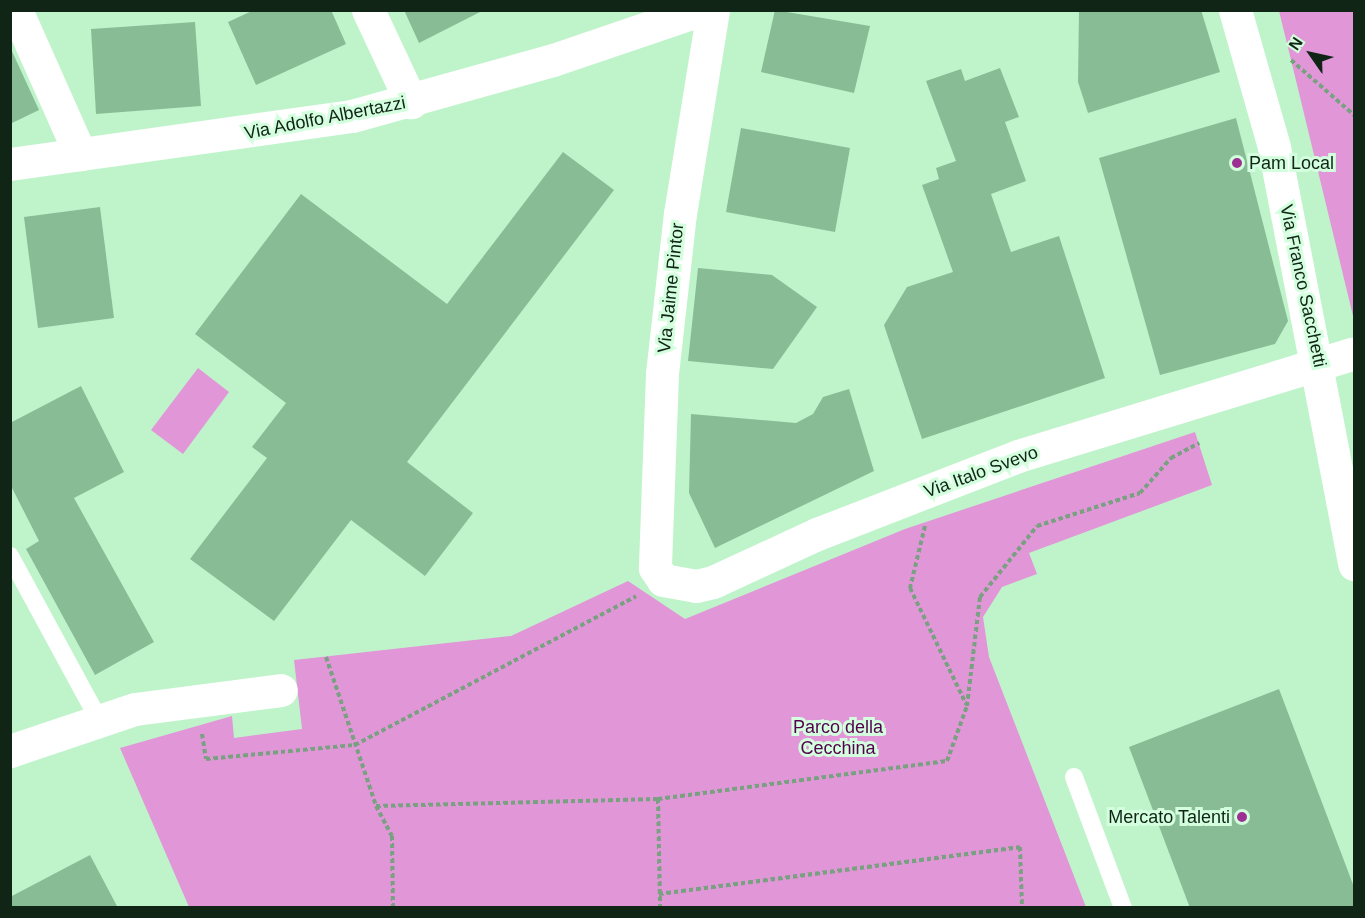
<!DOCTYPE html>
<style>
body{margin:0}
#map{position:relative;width:1365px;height:918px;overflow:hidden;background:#bff4cb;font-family:Helvetica,sans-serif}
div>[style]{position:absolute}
.green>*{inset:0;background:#e196d7}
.building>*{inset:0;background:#88bc95}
.path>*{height:4px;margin-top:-2px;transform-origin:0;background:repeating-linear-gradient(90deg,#78a081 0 4.5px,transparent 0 7.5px)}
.lane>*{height:18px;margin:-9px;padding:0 9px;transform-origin:9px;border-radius:9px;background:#fff}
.street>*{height:33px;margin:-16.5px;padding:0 16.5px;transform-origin:16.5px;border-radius:16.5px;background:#fff}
.dots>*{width:16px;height:16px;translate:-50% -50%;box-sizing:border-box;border:3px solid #d4ffde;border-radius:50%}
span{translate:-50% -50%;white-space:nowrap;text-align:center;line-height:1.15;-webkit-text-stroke:6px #d4ffde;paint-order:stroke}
.street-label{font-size:18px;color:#102516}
.poi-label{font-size:18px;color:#102516}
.left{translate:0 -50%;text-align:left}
.right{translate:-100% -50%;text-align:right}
.park-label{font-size:18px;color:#54024e}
.frame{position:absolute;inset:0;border:12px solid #102516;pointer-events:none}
.north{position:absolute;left:1281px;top:24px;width:60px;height:60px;-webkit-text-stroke:4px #d4ffde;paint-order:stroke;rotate:304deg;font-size:16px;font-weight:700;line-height:24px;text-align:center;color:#102516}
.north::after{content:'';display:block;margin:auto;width:21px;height:27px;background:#102516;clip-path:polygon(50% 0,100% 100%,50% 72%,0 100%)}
</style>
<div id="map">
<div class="green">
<div style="clip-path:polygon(1279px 11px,1354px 11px,1354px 320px,1291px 60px)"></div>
<div style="clip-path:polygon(198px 368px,229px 392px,183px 454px,151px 430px)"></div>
<div style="clip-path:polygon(1195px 432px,1212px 485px,1029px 553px,1037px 574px,1002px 587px,983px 617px,989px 657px,1086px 907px,189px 907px,120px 748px,232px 716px,234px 738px,302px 729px,294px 660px,511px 636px,628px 581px,685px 619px,905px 529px)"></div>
</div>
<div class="building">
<div style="clip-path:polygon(254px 10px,331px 10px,346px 44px,256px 85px,228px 22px)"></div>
<div style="clip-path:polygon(404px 10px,484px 10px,419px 43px)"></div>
<div style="clip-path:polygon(775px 10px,870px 26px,854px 93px,761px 72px)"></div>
<div style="clip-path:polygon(1079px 10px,1201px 10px,1220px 72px,1088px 113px,1078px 82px)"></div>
<div style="clip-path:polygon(195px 22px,201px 106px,96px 114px,91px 29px)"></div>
<div style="clip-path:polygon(10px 47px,39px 110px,10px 124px)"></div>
<div style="clip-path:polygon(1000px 68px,1019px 117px,1005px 122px,1026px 181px,991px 194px,1011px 252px,1059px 236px,1105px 378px,922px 439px,884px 325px,907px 287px,953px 272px,922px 185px,939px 179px,936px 168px,956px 161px,926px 81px,961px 69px,965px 81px)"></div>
<div style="clip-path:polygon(1236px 118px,1288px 321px,1275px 344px,1160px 375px,1099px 158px)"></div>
<div style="clip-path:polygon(741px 128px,850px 148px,835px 232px,726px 212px)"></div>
<div style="clip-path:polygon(563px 152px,614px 190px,407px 462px,473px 513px,425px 576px,351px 520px,274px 621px,190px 559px,267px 458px,252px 447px,286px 403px,195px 334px,301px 194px,447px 304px)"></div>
<div style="clip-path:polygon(100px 207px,114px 318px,38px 328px,24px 217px)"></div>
<div style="clip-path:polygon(698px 268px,772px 275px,817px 307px,773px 369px,688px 361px)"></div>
<div style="clip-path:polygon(81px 386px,124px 472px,74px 498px,154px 642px,95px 675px,26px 549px,39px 541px,10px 484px,10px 423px)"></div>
<div style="clip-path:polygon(849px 389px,874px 471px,715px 548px,689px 493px,691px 414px,796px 423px,813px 414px,823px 397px)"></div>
<div style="clip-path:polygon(1279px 689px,1354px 887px,1354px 908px,1190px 908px,1129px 747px)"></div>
<div style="clip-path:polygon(90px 855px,118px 908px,10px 908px,10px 897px)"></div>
</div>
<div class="path">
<div style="left:1291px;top:60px;width:84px;rotate:41.1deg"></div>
<div style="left:925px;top:526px;width:64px;rotate:103.6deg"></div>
<div style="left:910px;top:588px;width:129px;rotate:64.2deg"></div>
<div style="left:326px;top:657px;width:157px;rotate:71.4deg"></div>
<div style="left:376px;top:806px;width:282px;rotate:-1.4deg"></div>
<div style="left:658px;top:799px;width:291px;rotate:-7.5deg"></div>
<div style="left:947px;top:761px;width:59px;rotate:-70deg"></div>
<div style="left:967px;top:706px;width:110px;rotate:-83.2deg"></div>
<div style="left:980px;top:597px;width:91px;rotate:-51.2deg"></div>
<div style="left:1037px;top:526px;width:108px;rotate:-17.8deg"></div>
<div style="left:1140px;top:493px;width:47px;rotate:-48.5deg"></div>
<div style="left:1171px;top:458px;width:32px;rotate:-28deg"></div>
<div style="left:202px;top:734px;width:25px;rotate:81deg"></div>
<div style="left:206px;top:759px;width:150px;rotate:-5.4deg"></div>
<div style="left:355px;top:745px;width:318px;rotate:-27.9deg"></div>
<div style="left:658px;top:799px;width:109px;rotate:88.9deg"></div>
<div style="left:376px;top:806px;width:34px;rotate:62deg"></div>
<div style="left:392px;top:836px;width:72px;rotate:89.2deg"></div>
<div style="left:659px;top:894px;width:364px;rotate:-7.4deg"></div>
<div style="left:1020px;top:847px;width:61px;rotate:88.1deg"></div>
</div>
<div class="lane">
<div style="left:10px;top:556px;width:184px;rotate:61.5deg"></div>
<div style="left:1074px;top:777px;width:140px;rotate:69.5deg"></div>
</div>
<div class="street">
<div style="left:16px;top:10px;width:158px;rotate:66deg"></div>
<div style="left:368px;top:10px;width:102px;rotate:64.9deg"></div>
<div style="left:713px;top:10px;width:206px;rotate:99.2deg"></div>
<div style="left:680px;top:213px;width:162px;rotate:96.4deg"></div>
<div style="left:662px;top:374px;width:194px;rotate:92.1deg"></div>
<div style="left:655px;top:568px;width:14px;rotate:56deg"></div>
<div style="left:663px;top:580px;width:34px;rotate:10deg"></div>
<div style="left:696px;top:586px;width:17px;rotate:-13deg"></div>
<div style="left:713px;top:582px;width:115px;rotate:-24.8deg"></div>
<div style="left:817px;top:534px;width:216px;rotate:-21.2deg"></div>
<div style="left:1018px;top:456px;width:351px;rotate:-17deg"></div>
<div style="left:1235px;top:10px;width:142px;rotate:74.1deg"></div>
<div style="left:1274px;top:147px;width:425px;rotate:79.1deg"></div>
<div style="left:10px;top:164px;width:345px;rotate:-8deg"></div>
<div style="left:352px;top:116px;width:209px;rotate:-15.6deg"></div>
<div style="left:553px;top:60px;width:155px;rotate:-18.8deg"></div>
<div style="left:10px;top:751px;width:132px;rotate:-18.6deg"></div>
<div style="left:135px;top:709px;width:147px;rotate:-7.4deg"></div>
</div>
<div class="dots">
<div style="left:1237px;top:163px;background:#9c3193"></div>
<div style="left:1242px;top:817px;background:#9c3193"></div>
</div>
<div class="street-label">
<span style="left:325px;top:118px;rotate:-11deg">Via Adolfo Albertazzi</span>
<span style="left:1303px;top:286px;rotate:78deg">Via Franco Sacchetti</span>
<span style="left:671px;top:288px;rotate:-84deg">Via Jaime Pintor</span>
<span style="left:981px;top:472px;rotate:-20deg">Via Italo Svevo</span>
</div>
<div class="poi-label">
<span class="left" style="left:1249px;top:163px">Pam Local</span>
<span class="right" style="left:1230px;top:817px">Mercato Talenti</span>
</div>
<div class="park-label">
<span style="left:838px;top:738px">Parco della<br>Cecchina</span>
</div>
<div class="frame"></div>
<div class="north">N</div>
</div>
